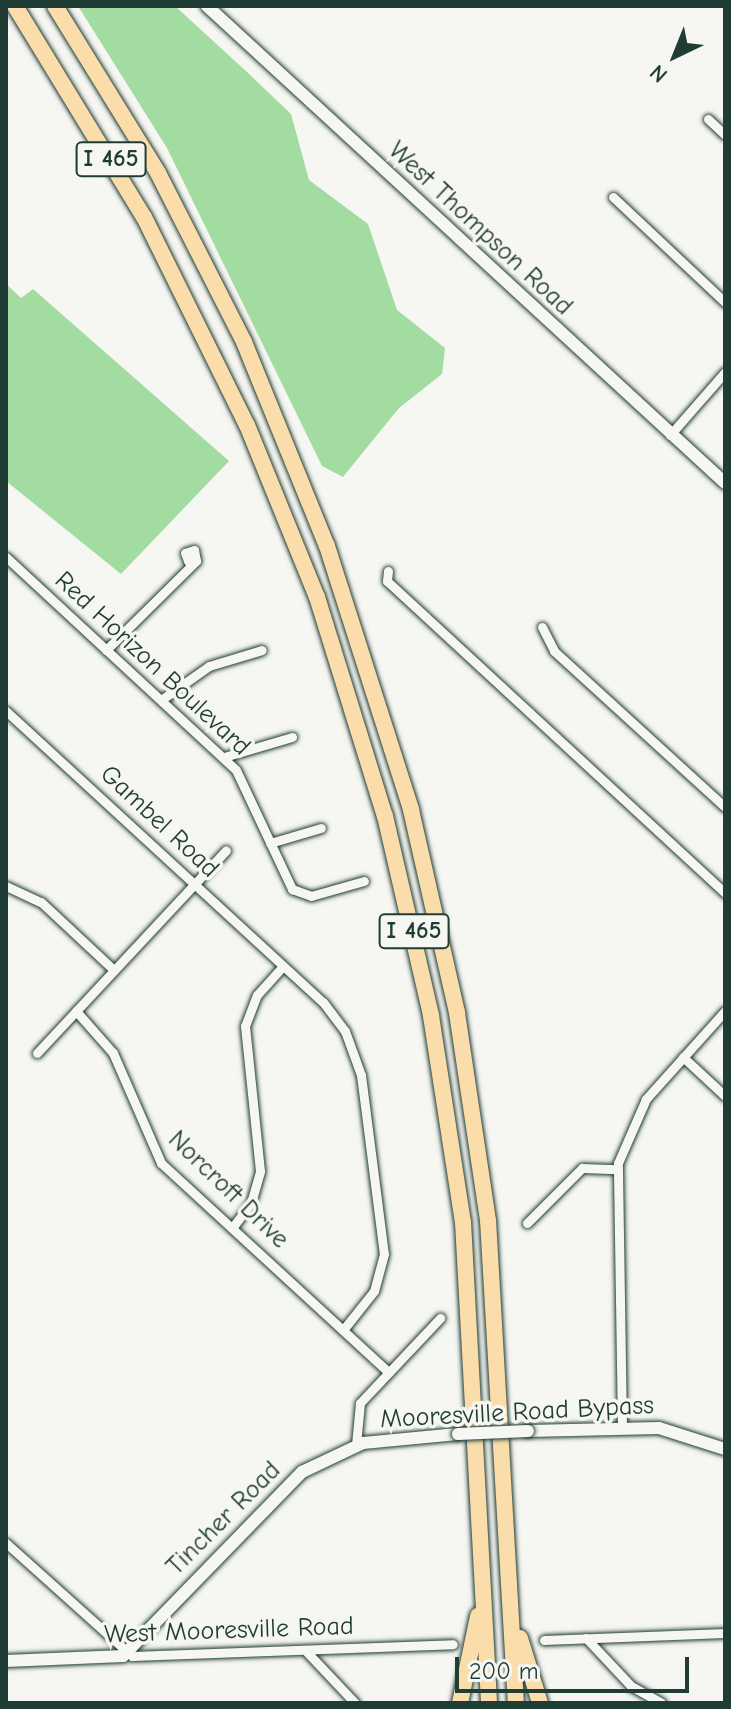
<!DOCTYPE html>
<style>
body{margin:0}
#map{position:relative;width:731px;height:1709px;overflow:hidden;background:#f6f6f2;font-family:"Comic Neue",sans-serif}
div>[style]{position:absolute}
.green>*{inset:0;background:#a2dca1}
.roads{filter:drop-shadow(0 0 2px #1f3d34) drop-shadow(0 0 2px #1f3d34)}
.street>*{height:9px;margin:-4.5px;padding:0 4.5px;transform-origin:4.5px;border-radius:4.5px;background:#f6f6f2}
.secondary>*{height:12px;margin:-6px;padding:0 6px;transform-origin:6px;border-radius:6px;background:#f6f6f2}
.highway>*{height:16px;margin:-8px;padding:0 8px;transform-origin:8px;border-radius:8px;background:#fbdcab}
.bridges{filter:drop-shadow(0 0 2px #1f3d34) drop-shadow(0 0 2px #1f3d34)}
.secondary-bridge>*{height:12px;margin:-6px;padding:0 6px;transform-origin:6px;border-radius:6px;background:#f6f6f2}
span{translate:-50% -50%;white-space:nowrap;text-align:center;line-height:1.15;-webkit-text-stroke:7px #f6f6f2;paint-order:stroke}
.shield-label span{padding:2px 6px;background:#f6f6f2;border:2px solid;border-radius:6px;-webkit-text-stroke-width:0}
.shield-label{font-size:24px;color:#1f3d34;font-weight:700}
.street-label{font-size:26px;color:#1f3d34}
.frame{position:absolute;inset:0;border:8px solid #1f3d34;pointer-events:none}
.north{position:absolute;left:635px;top:16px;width:80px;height:80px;-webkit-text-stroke:6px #f6f6f2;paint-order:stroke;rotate:223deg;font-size:22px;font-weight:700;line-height:32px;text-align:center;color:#1f3d34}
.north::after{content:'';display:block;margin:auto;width:28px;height:36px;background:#1f3d34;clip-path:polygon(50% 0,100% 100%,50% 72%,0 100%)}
.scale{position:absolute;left:455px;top:1657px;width:234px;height:36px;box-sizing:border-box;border:4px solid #1f3d34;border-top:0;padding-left:10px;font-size:24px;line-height:28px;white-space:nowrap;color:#1f3d34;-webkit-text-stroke:6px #f6f6f2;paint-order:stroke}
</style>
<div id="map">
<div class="green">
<div style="clip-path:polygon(78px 6px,175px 6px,247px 72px,291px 114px,309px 180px,368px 224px,397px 310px,445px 348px,442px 374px,399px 408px,343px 477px,322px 466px,167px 148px)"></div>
<div style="clip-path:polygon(6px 284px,21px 298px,33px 289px,229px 461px,121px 574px,6px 481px)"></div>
</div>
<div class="roads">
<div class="street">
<div style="left:708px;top:119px;width:23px;rotate:43deg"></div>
<div style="left:613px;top:197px;width:154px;rotate:43.2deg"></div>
<div style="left:670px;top:435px;width:84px;rotate:-48.9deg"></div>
<div style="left:6px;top:557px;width:313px;rotate:42.8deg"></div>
<div style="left:236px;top:770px;width:132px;rotate:64.8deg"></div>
<div style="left:292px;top:889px;width:20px;rotate:20deg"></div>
<div style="left:311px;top:896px;width:55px;rotate:-15.8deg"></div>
<div style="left:388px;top:571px;width:10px;rotate:96deg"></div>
<div style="left:387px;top:581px;width:460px;rotate:42.7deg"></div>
<div style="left:542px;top:627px;width:27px;rotate:63deg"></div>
<div style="left:554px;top:651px;width:231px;rotate:42.4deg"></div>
<div style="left:106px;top:650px;width:127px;rotate:-44.7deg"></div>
<div style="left:196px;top:561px;width:11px;rotate:-100deg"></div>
<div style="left:194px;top:550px;width:9px;rotate:162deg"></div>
<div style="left:185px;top:553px;width:9px;rotate:69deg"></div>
<div style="left:161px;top:700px;width:59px;rotate:-35.3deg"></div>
<div style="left:209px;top:666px;width:55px;rotate:-16.8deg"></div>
<div style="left:6px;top:711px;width:430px;rotate:42.6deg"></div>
<div style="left:323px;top:1002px;width:36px;rotate:53deg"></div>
<div style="left:345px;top:1031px;width:47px;rotate:70deg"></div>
<div style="left:361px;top:1075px;width:180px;rotate:82.7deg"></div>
<div style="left:384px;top:1254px;width:38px;rotate:105deg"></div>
<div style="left:374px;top:1291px;width:50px;rotate:128.5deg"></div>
<div style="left:224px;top:757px;width:71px;rotate:-16.4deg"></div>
<div style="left:270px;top:843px;width:53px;rotate:-16.4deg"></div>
<div style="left:6px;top:886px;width:38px;rotate:25deg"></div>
<div style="left:41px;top:902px;width:100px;rotate:43deg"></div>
<div style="left:76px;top:1011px;width:56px;rotate:48.6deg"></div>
<div style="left:113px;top:1053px;width:120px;rotate:66.4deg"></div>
<div style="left:161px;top:1163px;width:309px;rotate:42.6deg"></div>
<div style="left:37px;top:1053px;width:277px;rotate:-47deg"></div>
<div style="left:683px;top:1057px;width:57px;rotate:42.9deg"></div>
<div style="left:527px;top:1223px;width:78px;rotate:-45deg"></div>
<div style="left:582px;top:1168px;width:35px;rotate:2deg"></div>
<div style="left:232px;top:1228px;width:31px;rotate:-53deg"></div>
<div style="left:251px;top:1203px;width:33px;rotate:-74deg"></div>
<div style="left:260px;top:1171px;width:146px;rotate:-95.9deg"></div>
<div style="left:245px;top:1026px;width:33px;rotate:-69deg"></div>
<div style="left:257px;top:995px;width:39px;rotate:-48deg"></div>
<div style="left:622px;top:1427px;width:264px;rotate:-90.9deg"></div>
<div style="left:618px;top:1163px;width:70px;rotate:-66.4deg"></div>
<div style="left:646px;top:1099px;width:118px;rotate:-48.1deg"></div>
<div style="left:356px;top:1445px;width:42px;rotate:-84.6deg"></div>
<div style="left:360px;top:1403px;width:117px;rotate:-46.7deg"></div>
<div style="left:6px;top:1543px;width:169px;rotate:41.9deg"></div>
<div style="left:132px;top:1656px;width:321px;rotate:-2.1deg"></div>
<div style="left:586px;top:1638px;width:66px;rotate:46.8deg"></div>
<div style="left:631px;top:1686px;width:35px;rotate:29deg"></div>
<div style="left:544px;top:1640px;width:181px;rotate:-2.2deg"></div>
<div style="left:305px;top:1650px;width:73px;rotate:46.7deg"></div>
</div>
<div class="secondary">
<div style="left:207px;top:6px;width:704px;rotate:42.64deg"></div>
<div style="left:528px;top:1431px;width:131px;rotate:-1.3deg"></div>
<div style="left:659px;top:1428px;width:69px;rotate:17.7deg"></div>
<div style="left:6px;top:1661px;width:117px;rotate:-2.4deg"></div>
<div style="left:123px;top:1656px;width:257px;rotate:-45.8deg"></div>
<div style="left:302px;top:1472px;width:68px;rotate:-25.4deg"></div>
<div style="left:363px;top:1443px;width:95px;rotate:-5.4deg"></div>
</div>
<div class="highway">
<div style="left:15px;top:6px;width:247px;rotate:58.6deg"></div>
<div style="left:144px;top:217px;width:232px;rotate:63.7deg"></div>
<div style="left:247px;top:425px;width:186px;rotate:67.9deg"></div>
<div style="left:317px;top:597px;width:229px;rotate:72.8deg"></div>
<div style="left:385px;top:816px;width:205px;rotate:77deg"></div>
<div style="left:431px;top:1016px;width:208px;rotate:81.2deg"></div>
<div style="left:463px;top:1222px;width:482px;rotate:86.9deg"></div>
<div style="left:55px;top:6px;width:196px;rotate:58.3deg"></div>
<div style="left:158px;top:173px;width:190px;rotate:63deg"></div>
<div style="left:244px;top:342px;width:220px;rotate:67.9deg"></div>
<div style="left:327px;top:546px;width:277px;rotate:72.3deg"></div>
<div style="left:411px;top:810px;width:208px;rotate:77.2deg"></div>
<div style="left:457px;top:1013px;width:209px;rotate:81.5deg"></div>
<div style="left:488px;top:1220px;width:484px;rotate:86.7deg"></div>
<div style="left:520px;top:1638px;width:68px;rotate:72.9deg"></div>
<div style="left:460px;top:1703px;width:89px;rotate:-78.3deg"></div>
</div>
</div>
<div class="bridges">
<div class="secondary-bridge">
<div style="left:458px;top:1434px;width:70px;rotate:-2.5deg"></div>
</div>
</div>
<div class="shield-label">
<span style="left:111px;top:159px">I 465</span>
<span style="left:414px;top:931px">I 465</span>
</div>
<div class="street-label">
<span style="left:480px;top:229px;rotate:43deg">West Thompson Road</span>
<span style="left:152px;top:664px;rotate:43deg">Red Horizon Boulevard</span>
<span style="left:159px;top:822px;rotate:43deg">Gambel Road</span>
<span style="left:228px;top:1190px;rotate:44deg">Norcroft Drive</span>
<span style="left:517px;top:1413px;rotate:-3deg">Mooresville Road Bypass</span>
<span style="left:224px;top:1519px;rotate:-45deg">Tincher Road</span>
<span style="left:229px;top:1631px;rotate:-2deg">West Mooresville Road</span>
</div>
<div class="frame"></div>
<div class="north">N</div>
<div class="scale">200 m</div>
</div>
